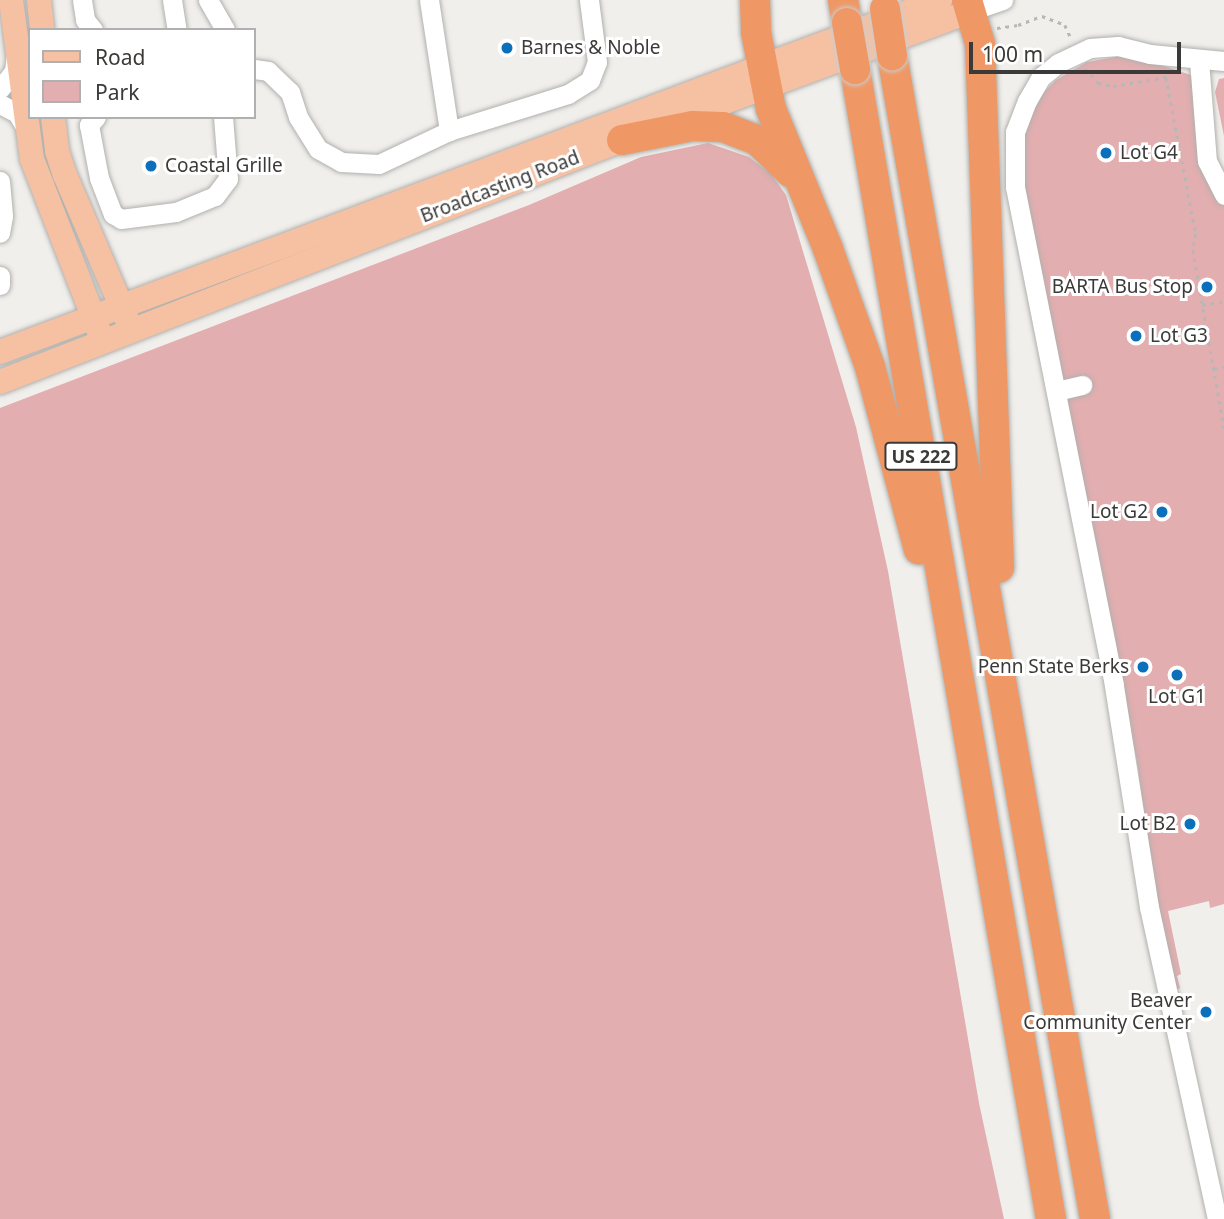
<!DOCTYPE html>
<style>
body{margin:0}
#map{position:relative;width:1224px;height:1219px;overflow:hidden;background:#f0efec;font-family:"Noto Sans",sans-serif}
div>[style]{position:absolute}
.green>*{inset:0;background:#e2aeb0}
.path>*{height:2.5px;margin-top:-1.25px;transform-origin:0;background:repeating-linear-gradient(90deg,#b8b7b5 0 3.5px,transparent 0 8.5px)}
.roads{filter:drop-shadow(0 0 2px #b1b0ad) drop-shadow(0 0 2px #b1b0ad)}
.minor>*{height:19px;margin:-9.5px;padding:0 9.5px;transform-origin:9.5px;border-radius:9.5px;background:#fff}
.major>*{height:24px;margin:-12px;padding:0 12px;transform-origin:12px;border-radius:12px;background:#f6c1a3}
.highway>*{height:30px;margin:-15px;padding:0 15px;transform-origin:15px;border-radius:15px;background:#f09865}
.bridges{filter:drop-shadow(0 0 2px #ccc) drop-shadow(0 0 2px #ccc)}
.highway-bridge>*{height:30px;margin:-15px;padding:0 15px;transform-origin:15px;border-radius:15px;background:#f09865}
.dots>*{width:19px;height:19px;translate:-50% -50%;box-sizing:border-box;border:4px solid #fff;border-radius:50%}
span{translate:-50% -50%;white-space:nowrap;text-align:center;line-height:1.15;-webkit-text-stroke:6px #fff;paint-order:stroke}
.shield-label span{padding:2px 5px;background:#fff;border:2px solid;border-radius:5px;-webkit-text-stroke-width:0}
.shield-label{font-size:18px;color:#3b3a39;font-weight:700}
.poi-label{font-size:19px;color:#3b3a39}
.left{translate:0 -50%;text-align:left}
.right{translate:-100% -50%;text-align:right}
.street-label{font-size:19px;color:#3b3a39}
.legend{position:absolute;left:28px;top:28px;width:228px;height:91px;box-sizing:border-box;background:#fff;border:2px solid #b1b0b0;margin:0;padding:9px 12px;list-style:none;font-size:21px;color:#3b3a39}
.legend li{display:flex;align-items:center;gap:14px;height:35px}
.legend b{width:35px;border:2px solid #b1b0b0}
.scale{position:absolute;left:969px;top:42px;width:212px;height:32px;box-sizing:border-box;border:4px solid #3b3a39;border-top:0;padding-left:9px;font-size:21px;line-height:24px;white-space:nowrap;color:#3b3a39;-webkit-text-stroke:5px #fff;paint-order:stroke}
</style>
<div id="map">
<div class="green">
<div style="clip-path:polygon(1121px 56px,1140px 58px,1191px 75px,1224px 203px,1224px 904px,1210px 908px,1209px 901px,1168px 911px,1181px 974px,1177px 976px,1180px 988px,1175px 990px,1161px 932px,1137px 762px,1026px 207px,1021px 156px,1023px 131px,1031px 105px,1056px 80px,1087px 62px)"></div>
<div style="clip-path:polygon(1224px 78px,1224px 136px,1215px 92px,1219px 79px)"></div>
<div style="clip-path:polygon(708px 143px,749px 157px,771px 174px,786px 195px,856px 427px,888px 571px,979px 1103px,1004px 1219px,0 1219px,0 408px,529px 205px,641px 157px)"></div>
</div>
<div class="path">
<div style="left:997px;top:28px;width:21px;rotate:-8deg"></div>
<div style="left:1018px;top:25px;width:26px;rotate:-21deg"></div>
<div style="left:1042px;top:16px;width:25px;rotate:21deg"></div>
<div style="left:1065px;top:25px;width:17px;rotate:65deg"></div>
<div style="left:1085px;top:68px;width:20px;rotate:49deg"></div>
<div style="left:1098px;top:83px;width:15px;rotate:11deg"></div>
<div style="left:1113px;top:86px;width:54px;rotate:-9.6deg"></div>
<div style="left:1166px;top:77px;width:160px;rotate:79.2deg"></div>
<div style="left:1196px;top:234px;width:16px;rotate:101deg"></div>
<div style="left:1193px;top:250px;width:181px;rotate:80.1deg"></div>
<div style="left:1202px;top:305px;width:22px;rotate:-10deg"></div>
<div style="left:1214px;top:369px;width:10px;rotate:-11deg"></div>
</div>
<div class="roads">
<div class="minor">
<div style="left:82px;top:0;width:20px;rotate:81deg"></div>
<div style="left:85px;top:20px;width:13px;rotate:51deg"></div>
<div style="left:172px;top:0;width:30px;rotate:81deg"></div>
<div style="left:208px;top:0;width:34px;rotate:60deg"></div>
<div style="left:429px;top:0;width:133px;rotate:81.3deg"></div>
<div style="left:971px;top:11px;width:34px;rotate:-19deg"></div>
<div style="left:1199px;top:60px;width:101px;rotate:85.5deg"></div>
<div style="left:1207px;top:161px;width:38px;rotate:63deg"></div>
<div style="left:254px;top:69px;width:14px;rotate:8deg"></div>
<div style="left:268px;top:71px;width:30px;rotate:44deg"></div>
<div style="left:290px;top:92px;width:26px;rotate:72deg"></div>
<div style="left:298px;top:117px;width:38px;rotate:58deg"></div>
<div style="left:318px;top:149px;width:26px;rotate:29deg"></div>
<div style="left:341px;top:162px;width:38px;rotate:3deg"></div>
<div style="left:379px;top:164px;width:77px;rotate:-25.2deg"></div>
<div style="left:449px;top:131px;width:125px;rotate:-17.3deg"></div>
<div style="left:568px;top:94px;width:26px;rotate:-32deg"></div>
<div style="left:590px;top:80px;width:19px;rotate:-69deg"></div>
<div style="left:597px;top:62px;width:63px;rotate:-97.4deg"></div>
<div style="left:0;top:89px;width:23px;rotate:-52deg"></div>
<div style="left:14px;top:71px;width:16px;rotate:-83deg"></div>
<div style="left:0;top:104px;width:19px;rotate:28deg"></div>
<div style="left:17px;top:113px;width:21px;rotate:59deg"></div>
<div style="left:96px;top:117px;width:11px;rotate:131deg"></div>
<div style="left:89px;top:125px;width:54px;rotate:79.3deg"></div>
<div style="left:99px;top:178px;width:39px;rotate:69deg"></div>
<div style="left:113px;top:214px;width:9px;rotate:32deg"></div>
<div style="left:121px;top:219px;width:55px;rotate:-7.3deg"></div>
<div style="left:176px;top:212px;width:42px;rotate:-22.3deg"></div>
<div style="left:215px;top:196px;width:21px;rotate:-53deg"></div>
<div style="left:228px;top:179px;width:62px;rotate:-94.6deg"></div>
<div style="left:0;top:181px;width:35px;rotate:85deg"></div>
<div style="left:3px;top:216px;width:17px;rotate:100deg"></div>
<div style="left:0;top:276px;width:9px;rotate:90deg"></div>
<div style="left:1056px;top:391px;width:27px;rotate:-13deg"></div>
<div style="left:1217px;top:1219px;width:319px;rotate:-102.3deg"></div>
<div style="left:1149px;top:907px;width:225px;rotate:-99deg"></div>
<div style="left:1114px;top:685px;width:508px;rotate:-101.24deg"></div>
<div style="left:1015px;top:187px;width:55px;rotate:-90deg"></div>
<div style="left:1015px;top:132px;width:33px;rotate:-69deg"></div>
<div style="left:1027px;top:101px;width:28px;rotate:-60deg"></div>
<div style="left:1041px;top:77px;width:22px;rotate:-39deg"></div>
<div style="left:1058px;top:63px;width:35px;rotate:-25deg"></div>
<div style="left:1090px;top:48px;width:28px;rotate:-4deg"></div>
<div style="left:1118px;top:46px;width:33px;rotate:14deg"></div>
<div style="left:1150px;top:54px;width:74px;rotate:5.4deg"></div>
</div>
<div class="major">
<div style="left:11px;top:0;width:160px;rotate:82.5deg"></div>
<div style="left:32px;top:159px;width:186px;rotate:68.8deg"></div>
<div style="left:39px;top:0;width:30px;rotate:84deg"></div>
<div style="left:53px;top:117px;width:34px;rotate:83deg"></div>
<div style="left:57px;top:151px;width:25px;rotate:72deg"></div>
<div style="left:65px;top:175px;width:158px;rotate:66.8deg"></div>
<div style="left:0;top:352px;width:1004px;rotate:-20.53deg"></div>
<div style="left:0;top:382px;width:667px;rotate:-21.26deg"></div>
<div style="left:622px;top:140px;width:372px;rotate:-20.3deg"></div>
</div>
<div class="highway">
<div style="left:755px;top:0;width:32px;rotate:88deg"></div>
<div style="left:756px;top:32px;width:78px;rotate:79deg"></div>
<div style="left:771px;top:109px;width:151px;rotate:67.8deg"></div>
<div style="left:828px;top:249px;width:125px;rotate:70.4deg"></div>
<div style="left:870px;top:367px;width:189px;rotate:75deg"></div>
<div style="left:843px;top:0;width:23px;rotate:80deg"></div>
<div style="left:967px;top:0;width:46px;rotate:73.5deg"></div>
<div style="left:980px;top:44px;width:524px;rotate:87.92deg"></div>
<div style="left:892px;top:55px;width:1182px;rotate:80.11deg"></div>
<div style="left:855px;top:69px;width:1167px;rotate:80.33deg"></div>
<div style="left:622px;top:140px;width:72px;rotate:-11.2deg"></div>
<div style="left:693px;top:126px;width:30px;rotate:2deg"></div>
<div style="left:723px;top:127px;width:36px;rotate:21deg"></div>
<div style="left:757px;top:140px;width:46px;rotate:44.1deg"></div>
</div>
</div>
<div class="bridges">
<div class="highway-bridge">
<div style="left:885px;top:9px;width:47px;rotate:81.3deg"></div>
<div style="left:847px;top:23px;width:47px;rotate:80.1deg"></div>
</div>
</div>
<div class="dots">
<div style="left:507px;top:48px;background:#0b70bc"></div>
<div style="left:1106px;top:153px;background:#0b70bc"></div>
<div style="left:151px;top:166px;background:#0b70bc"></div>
<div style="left:1207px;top:287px;background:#0b70bc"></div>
<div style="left:1136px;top:336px;background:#0b70bc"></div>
<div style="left:1162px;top:512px;background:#0b70bc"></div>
<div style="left:1143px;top:667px;background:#0b70bc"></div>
<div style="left:1177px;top:675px;background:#0b70bc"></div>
<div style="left:1190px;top:824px;background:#0b70bc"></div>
<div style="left:1206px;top:1012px;background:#0b70bc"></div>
</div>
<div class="shield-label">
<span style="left:921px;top:456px">US 222</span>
</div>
<div class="poi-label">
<span class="left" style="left:521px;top:48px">Barnes &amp; Noble</span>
<span class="left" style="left:1120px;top:153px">Lot G4</span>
<span class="left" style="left:165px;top:166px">Coastal Grille</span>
<span class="right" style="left:1193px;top:287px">BARTA Bus Stop</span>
<span class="left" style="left:1150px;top:336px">Lot G3</span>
<span class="right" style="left:1148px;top:512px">Lot G2</span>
<span class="right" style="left:1129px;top:667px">Penn State Berks</span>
<span style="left:1177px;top:697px">Lot G1</span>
<span class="right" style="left:1176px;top:824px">Lot B2</span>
<span class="right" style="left:1192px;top:1012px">Beaver<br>Community Center</span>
</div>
<div class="street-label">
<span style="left:500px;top:187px;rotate:-21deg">Broadcasting Road</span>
</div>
<ul class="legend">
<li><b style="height:9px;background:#f6c1a3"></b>Road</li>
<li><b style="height:19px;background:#e2aeb0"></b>Park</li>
</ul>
<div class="scale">100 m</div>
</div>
